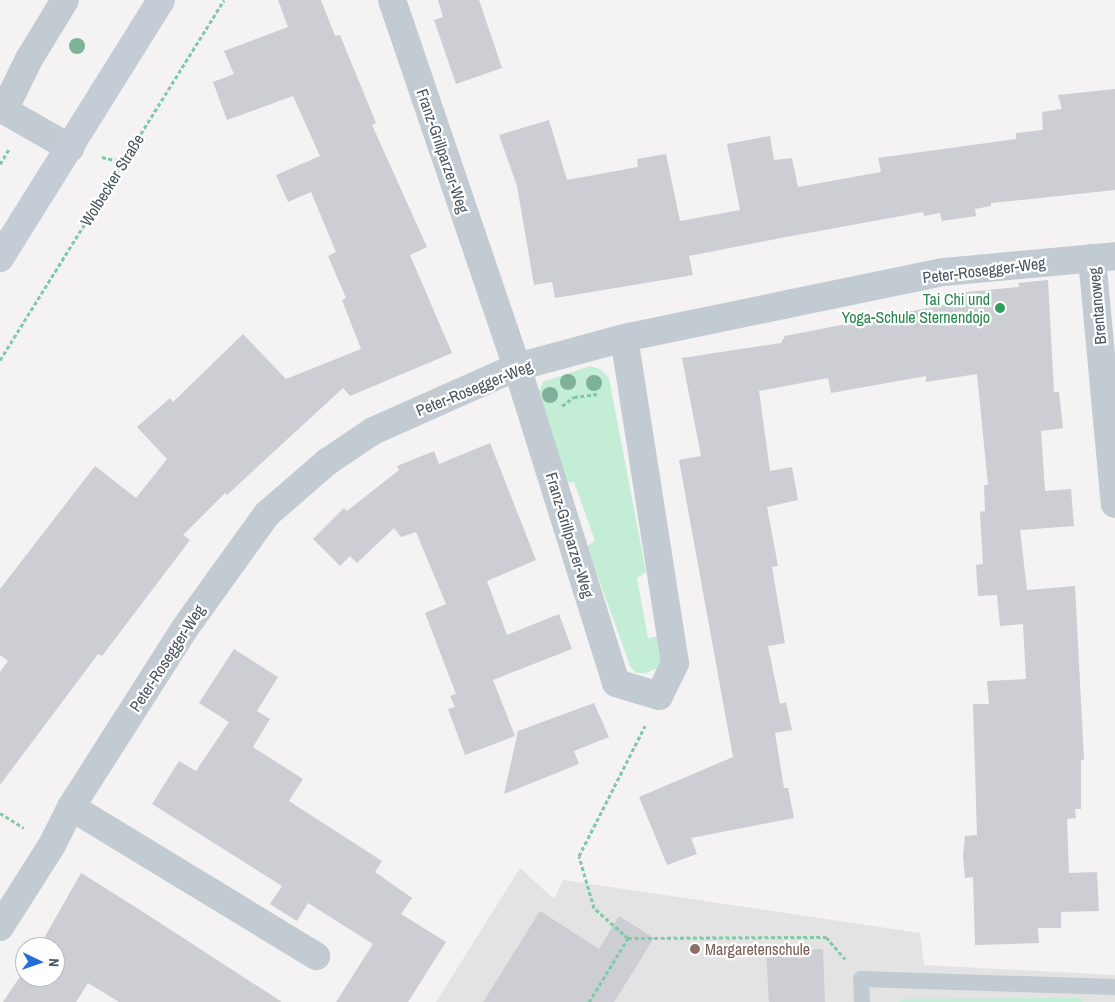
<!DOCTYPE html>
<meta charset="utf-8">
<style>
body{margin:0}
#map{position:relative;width:1115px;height:1002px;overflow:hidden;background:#f4f2f2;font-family:"Archivo Narrow",sans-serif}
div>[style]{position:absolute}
.education>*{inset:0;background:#e4e3e3}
.green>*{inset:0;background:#c4edd5}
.building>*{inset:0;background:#ccced3}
.path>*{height:3px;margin-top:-1.5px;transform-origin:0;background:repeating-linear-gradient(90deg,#7ec9a6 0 4px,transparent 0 6.5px)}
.lane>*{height:16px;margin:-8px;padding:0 8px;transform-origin:8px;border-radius:8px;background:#c3cbd2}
.street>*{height:28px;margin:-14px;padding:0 14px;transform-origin:14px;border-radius:14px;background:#c3cbd2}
.secondary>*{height:28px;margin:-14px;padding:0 14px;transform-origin:14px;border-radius:14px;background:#c4ccd6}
.trees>*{width:16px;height:16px;margin:-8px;border-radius:50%;background:#7eb199}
.dots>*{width:14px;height:14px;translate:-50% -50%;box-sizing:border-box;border:2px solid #fff;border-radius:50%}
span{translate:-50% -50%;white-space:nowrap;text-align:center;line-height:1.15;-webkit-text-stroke:4.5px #fff;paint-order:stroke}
.street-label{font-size:16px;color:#4a545e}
.leisure-label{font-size:16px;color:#27864d}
.right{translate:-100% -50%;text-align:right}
.education-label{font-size:16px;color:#785e54}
.left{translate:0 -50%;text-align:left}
.north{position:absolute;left:15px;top:937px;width:50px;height:50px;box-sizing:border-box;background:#fff;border:1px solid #b7bbbf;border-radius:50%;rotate:93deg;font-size:14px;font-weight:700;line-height:20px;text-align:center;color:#4a545e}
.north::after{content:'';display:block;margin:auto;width:18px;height:22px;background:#256eda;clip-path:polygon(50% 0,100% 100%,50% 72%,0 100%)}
</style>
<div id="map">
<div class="education">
<div style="clip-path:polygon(520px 868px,554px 899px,563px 880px,920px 933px,924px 965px,1115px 975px,1115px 1002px,436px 1002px)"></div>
</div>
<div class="green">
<div style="clip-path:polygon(590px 366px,600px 369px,609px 378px,646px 572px,637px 578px,648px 638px,658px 636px,661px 662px,658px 668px,646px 673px,636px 673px,630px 666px,587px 546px,595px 541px,574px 482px,563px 483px,536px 399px,543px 382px)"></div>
<div style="clip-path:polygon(1082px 998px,1082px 1002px,900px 1002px,900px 999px)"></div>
</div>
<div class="building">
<div style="clip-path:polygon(278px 0,321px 0,335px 36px,340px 35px,376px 123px,372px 125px,427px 247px,410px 255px,452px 353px,350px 396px,343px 388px,227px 495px,225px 493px,183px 535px,190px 540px,102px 656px,98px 654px,0 785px,0 672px,8px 661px,0 655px,0 589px,95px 466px,136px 498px,167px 459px,137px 427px,170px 398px,173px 402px,243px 334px,286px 379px,361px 349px,342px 300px,346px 298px,328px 256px,336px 252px,311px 192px,288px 202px,276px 175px,320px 156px,293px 96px,227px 120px,213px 82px,234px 74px,224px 51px,288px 27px)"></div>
<div style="clip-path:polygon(438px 0,479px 0,502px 68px,456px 84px,434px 20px,443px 17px)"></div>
<div style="clip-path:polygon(1115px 89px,1115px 190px,991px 203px,991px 206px,975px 209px,976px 216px,942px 221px,940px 213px,924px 216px,923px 212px,786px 237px,689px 256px,693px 275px,555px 298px,552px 282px,534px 285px,517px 186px,499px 135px,549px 120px,567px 180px,638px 167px,637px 159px,666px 154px,680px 221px,740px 210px,727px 144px,770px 136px,774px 160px,792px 158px,798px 187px,881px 172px,878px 158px,1016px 139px,1016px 133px,1043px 130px,1042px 112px,1062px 109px,1058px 95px)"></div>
<div style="clip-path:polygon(1048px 280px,1054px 392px,1059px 392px,1063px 428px,1041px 431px,1045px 491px,1071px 489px,1074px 526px,1020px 530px,1027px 590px,1075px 586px,1084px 760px,1081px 760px,1081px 809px,1075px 809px,1076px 818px,1067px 819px,1069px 873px,1097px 872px,1099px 911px,1061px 912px,1061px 928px,1038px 928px,1039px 943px,975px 945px,973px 877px,965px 878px,963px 856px,965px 836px,977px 835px,973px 704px,989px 704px,987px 681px,1026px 679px,1023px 624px,1000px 626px,997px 595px,978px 596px,976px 565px,983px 564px,980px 512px,985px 511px,984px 485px,988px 485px,977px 374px,926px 382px,926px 376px,831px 393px,828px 378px,759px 391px,770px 471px,792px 467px,798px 500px,767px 507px,778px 566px,772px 567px,785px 643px,768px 646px,780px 704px,786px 702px,792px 730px,775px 733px,784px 788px,788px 788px,794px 818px,691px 838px,697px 854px,667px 865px,639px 797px,733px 757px,679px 460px,701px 456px,682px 358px,781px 343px,785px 336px,948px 304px,947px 294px,1019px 287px,1018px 283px)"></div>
<div style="clip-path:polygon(490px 443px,536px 560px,487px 581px,507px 635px,559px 614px,572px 649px,493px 680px,515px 736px,465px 755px,448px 709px,455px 707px,450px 696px,456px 694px,425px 613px,446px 604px,416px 532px,401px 537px,394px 528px,357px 563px,350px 556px,340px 566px,313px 539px,344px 508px,347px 511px,399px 470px,397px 466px,434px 451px,439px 464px)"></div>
<div style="clip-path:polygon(234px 649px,278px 677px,257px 711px,270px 719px,253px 747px,303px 779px,289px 801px,382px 861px,375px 872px,412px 898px,401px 914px,446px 942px,408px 1002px,336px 1002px,373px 944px,308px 903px,297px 921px,270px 904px,282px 886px,152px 804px,179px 761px,196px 771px,229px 722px,199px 703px)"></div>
<div style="clip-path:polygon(594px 703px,609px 737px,574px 751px,579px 764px,504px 794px,518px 731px)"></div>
<div style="clip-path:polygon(81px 873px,137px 908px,282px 1002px,119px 1002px,88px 983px,76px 1002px,3px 1002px,25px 969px,25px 977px,55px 977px,55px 947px,39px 947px)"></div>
<div style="clip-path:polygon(540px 911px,599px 949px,619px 916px,654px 938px,614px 1002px,483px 1002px)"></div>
<div style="clip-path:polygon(823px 949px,825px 1002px,769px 1002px,766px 952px)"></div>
</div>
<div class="path">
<div style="left:102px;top:157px;width:22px;rotate:13deg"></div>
<div style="left:0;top:164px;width:17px;rotate:-59deg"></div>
<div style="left:0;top:360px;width:424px;rotate:-58.1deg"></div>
<div style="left:562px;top:406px;width:15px;rotate:-37deg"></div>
<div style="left:574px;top:397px;width:26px;rotate:-7deg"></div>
<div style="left:0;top:813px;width:28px;rotate:32deg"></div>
<div style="left:628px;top:938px;width:45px;rotate:-138.6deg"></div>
<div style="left:594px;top:908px;width:54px;rotate:-106.1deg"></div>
<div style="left:579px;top:856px;width:146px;rotate:-63.1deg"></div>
<div style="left:589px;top:1002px;width:75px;rotate:-58.6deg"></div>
<div style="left:628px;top:938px;width:198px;rotate:-0.3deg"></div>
<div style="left:826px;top:937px;width:29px;rotate:49deg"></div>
</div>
<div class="lane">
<div style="left:862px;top:1002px;width:23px;rotate:-92deg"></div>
<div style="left:861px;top:979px;width:254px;rotate:1.8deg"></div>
</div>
<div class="street">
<div style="left:392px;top:0;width:388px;rotate:71.2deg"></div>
<div style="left:517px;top:367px;width:331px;rotate:72.6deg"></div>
<div style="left:616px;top:683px;width:45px;rotate:16.8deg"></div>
<div style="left:659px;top:696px;width:37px;rotate:-64deg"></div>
<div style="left:675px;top:663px;width:329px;rotate:-98.9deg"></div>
<div style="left:0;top:108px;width:81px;rotate:29.7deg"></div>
<div style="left:4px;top:110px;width:57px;rotate:-63.9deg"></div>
<div style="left:29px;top:59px;width:69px;rotate:-58.6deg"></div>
<div style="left:1092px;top:258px;width:247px;rotate:84.7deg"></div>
<div style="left:71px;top:807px;width:287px;rotate:31.3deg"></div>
<div style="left:0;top:927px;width:97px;rotate:-57.6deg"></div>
<div style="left:52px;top:845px;width:42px;rotate:-63.4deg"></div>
<div style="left:71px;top:807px;width:212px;rotate:-57.5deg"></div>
<div style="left:185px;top:628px;width:140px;rotate:-54.3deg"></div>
<div style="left:267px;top:514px;width:79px;rotate:-40.9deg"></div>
<div style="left:327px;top:462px;width:55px;rotate:-34deg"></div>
<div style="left:373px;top:431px;width:158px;rotate:-24deg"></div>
<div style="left:517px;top:367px;width:111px;rotate:-15.2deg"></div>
<div style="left:624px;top:338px;width:327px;rotate:-11.7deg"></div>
<div style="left:944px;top:272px;width:172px;rotate:-5.3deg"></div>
</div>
<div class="secondary">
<div style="left:0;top:258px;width:304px;rotate:-58deg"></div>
</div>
<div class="trees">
<div style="left:77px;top:46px"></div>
<div style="left:568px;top:382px"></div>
<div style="left:594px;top:383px"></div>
<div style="left:550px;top:395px"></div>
</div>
<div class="dots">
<div style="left:1000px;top:308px;background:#2e9e5b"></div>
<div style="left:695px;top:949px;background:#8d6e63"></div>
</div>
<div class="street-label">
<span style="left:443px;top:151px;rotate:71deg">Franz-Grillparzer-Weg</span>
<span style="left:112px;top:180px;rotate:-58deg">Wolbecker Straße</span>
<span style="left:984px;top:270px;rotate:-7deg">Peter-Rosegger-Weg</span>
<span style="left:1097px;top:306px;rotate:-95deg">Brentanoweg</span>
<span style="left:474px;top:388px;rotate:-22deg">Peter-Rosegger-Weg</span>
<span style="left:570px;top:535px;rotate:73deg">Franz-Grillparzer-Weg</span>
<span style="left:167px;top:658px;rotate:-57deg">Peter-Rosegger-Weg</span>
</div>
<div class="leisure-label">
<span class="right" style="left:990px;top:308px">Tai Chi und<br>Yoga-Schule Sternendojo</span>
</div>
<div class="education-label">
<span class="left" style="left:705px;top:949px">Margaretenschule</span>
</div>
<div class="north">N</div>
</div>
